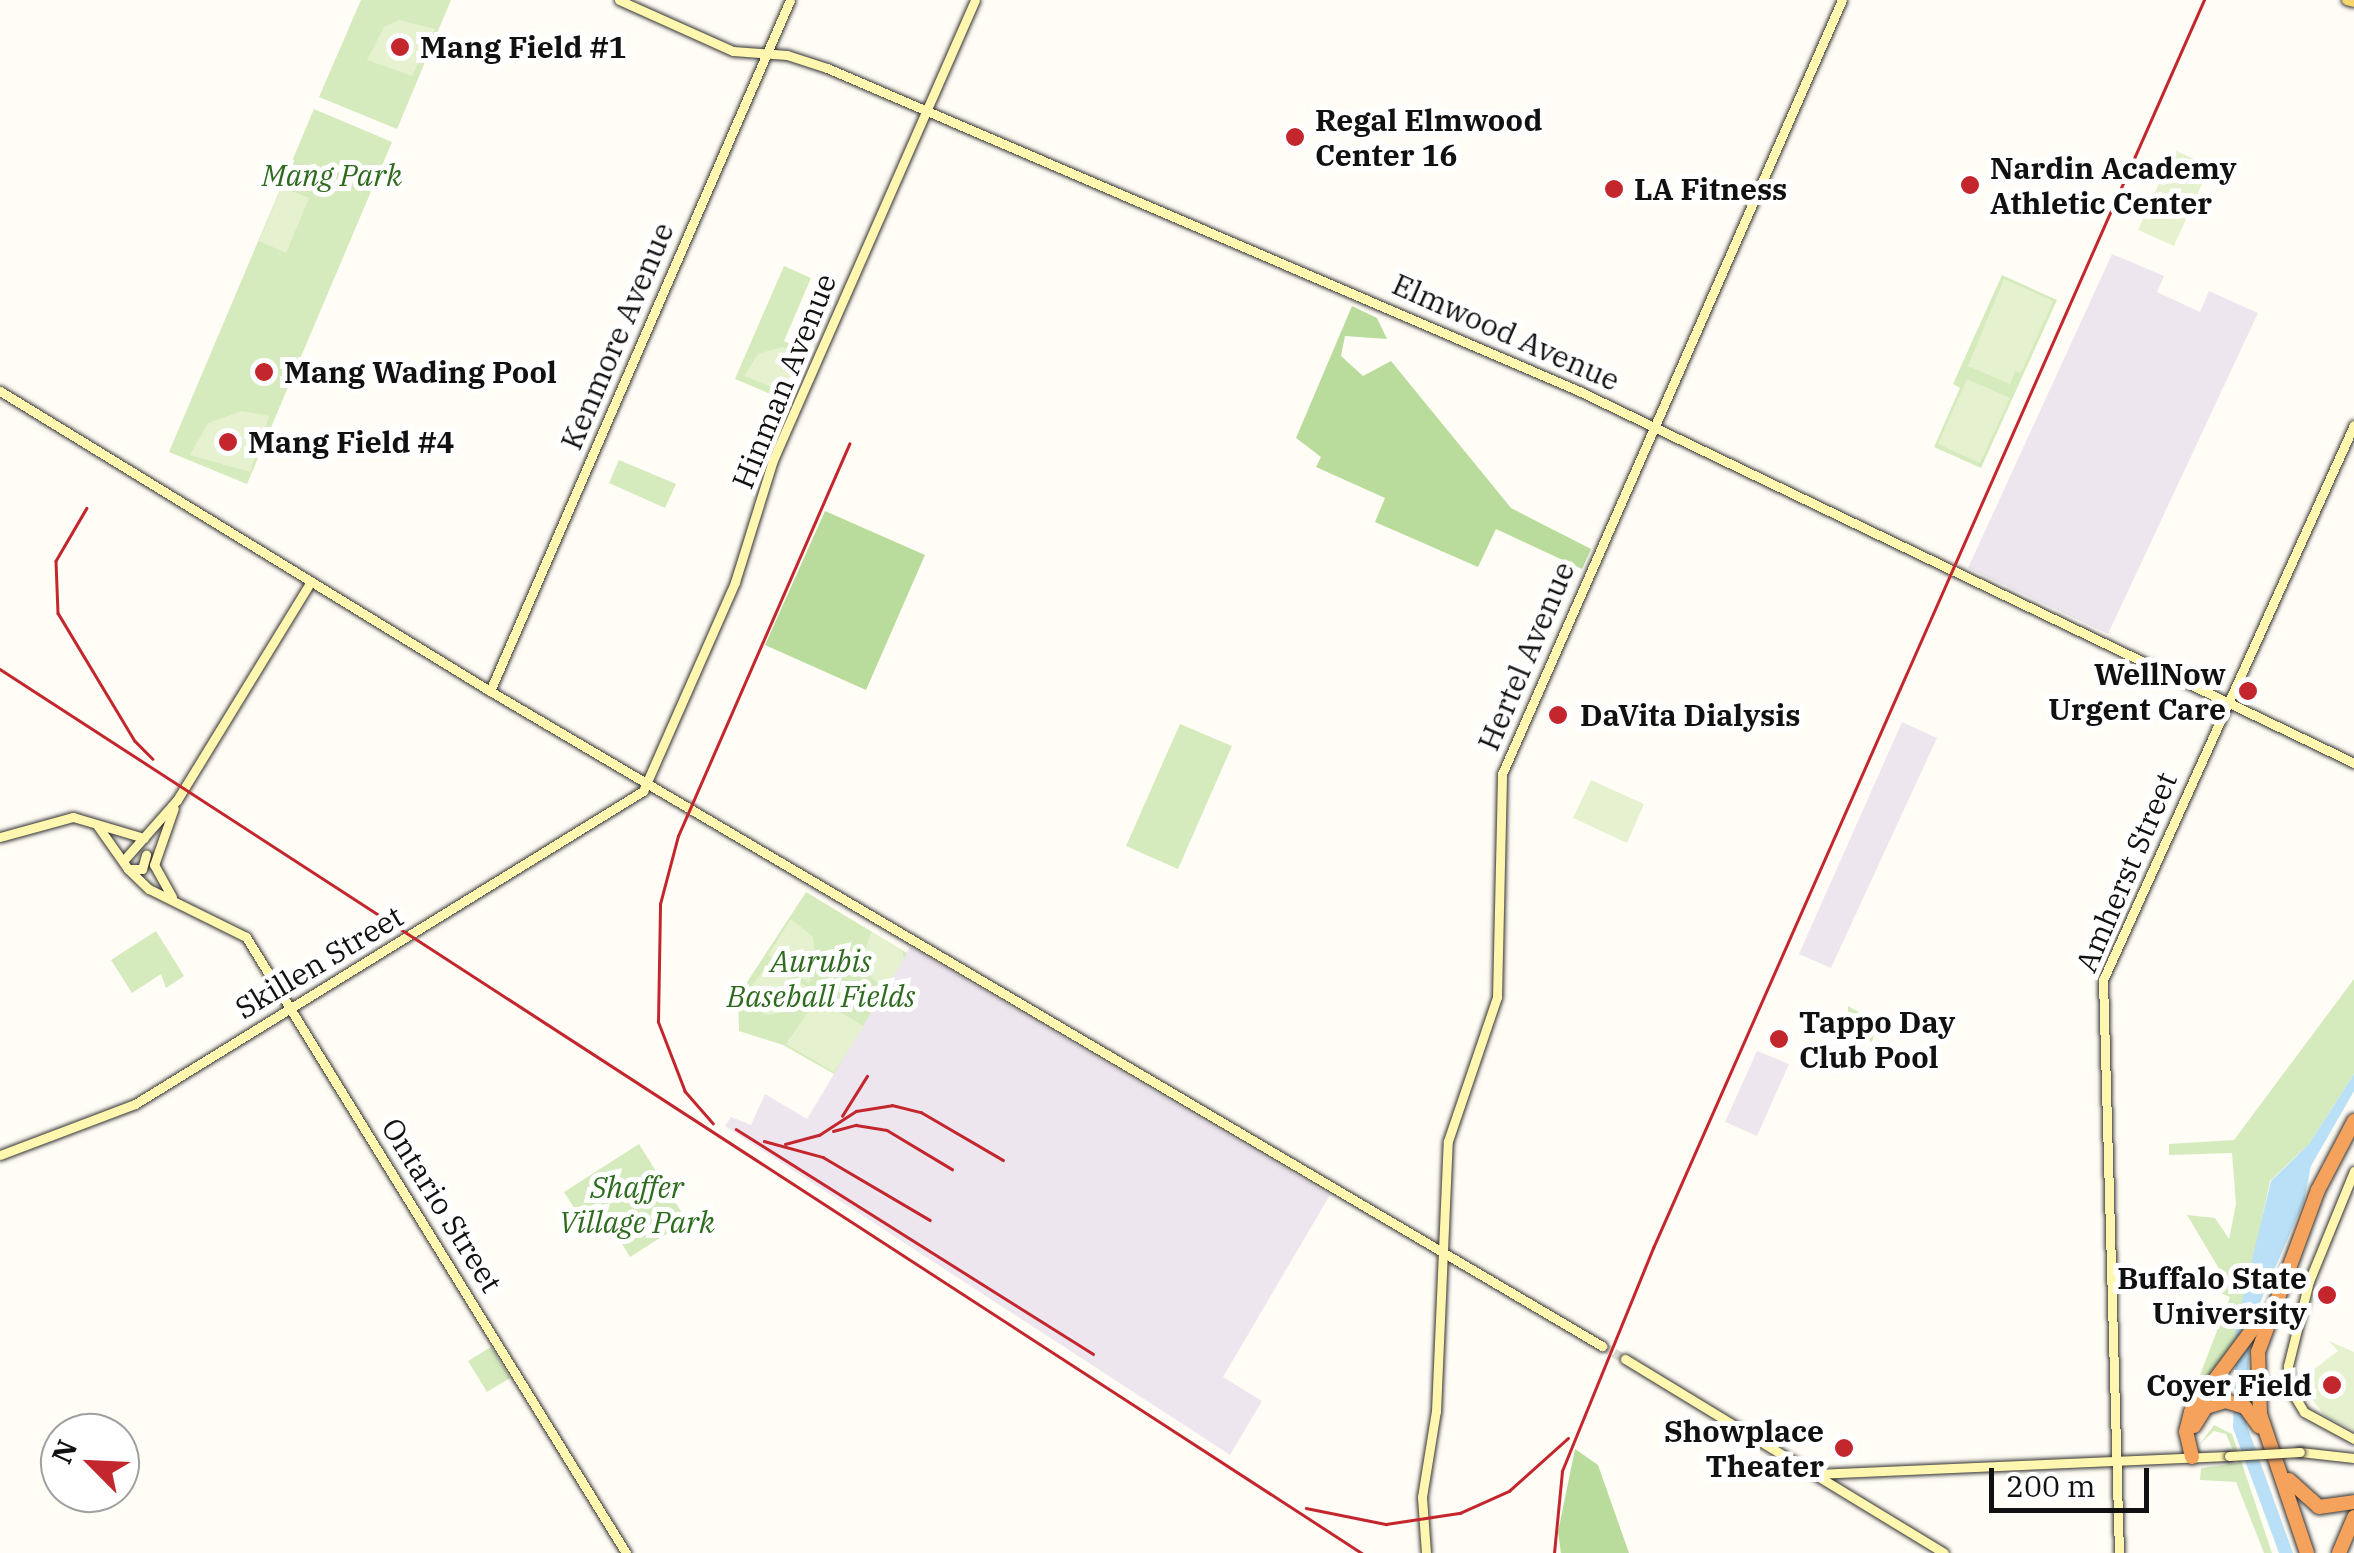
<!DOCTYPE html>
<style>
body{margin:0}
#map{position:relative;width:2354px;height:1553px;overflow:hidden;background:#fffdf5;font-family:"IBM Plex Serif",serif}
div>[style]{position:absolute}
.industrial>*{inset:0;background:#eee6ef}
.green>*{inset:0;background:#d5ebbd}
.forest>*{inset:0;background:#b9dc9c}
.pitch>*{inset:0;background:#e6f2cf}
.water>*{inset:0;background:#b9e0f7}
.secondary-tunnel>*{height:9px;margin-top:-4.5px;transform-origin:0;background:repeating-linear-gradient(90deg,#dbdad3 0 9px,transparent 0 13.5px)}
.roads{filter:drop-shadow(0 0 2px #333) drop-shadow(0 0 2px #333)}
.secondary>*{height:9px;margin:-4.5px;padding:0 4.5px;transform-origin:4.5px;border-radius:4.5px;background:#fff6b0}
.primary>*{height:10px;margin:-5px;padding:0 5px;transform-origin:5px;border-radius:5px;background:#f9d66b}
.highway>*{height:14px;margin:-7px;padding:0 7px;transform-origin:7px;border-radius:7px;background:#f5a25d}
.rail>*{height:2.5px;margin:-1.25px;padding:0 1.25px;transform-origin:1.25px;border-radius:1.25px;background:#c4262e}
.bridges{filter:drop-shadow(0 0 2px #333) drop-shadow(0 0 2px #333)}
.secondary-bridge>*{height:9px;margin:-4.5px;padding:0 4.5px;transform-origin:4.5px;border-radius:4.5px;background:#fff6b0}
.dots>*{width:28px;height:28px;translate:-50% -50%;box-sizing:border-box;border:5px solid #fff;border-radius:50%}
span{translate:-50% -50%;white-space:nowrap;text-align:center;line-height:1.15;-webkit-text-stroke:10px #fff;paint-order:stroke}
.poi-label{font-size:30px;color:#111;font-weight:700}
.left{translate:0 -50%;text-align:left}
.right{translate:-100% -50%;text-align:right}
.park-label{font-size:30px;color:#2f6b1f;font-style:italic}
.street-label{font-size:30px;color:#111}
.north{position:absolute;left:40px;top:1413px;width:100px;height:100px;box-sizing:border-box;background:#fff;border:2px solid #a0a0a0;border-radius:50%;rotate:294deg;font-size:28px;font-weight:700;line-height:40px;text-align:center;color:#111}
.north::after{content:'';display:block;margin:auto;width:35px;height:45px;background:#c4262e;clip-path:polygon(50% 0,100% 100%,50% 72%,0 100%)}
.scale{position:absolute;left:1989px;top:1468px;width:160px;height:45px;box-sizing:border-box;border:5px solid #111;border-top:0;padding-left:12px;font-size:30px;line-height:35px;white-space:nowrap;color:#111;-webkit-text-stroke:8px #fff;paint-order:stroke}
</style>
<div id="map">
<div class="industrial">
<div style="clip-path:polygon(2112px 254px,2164px 276px,2157px 292px,2200px 312px,2209px 291px,2258px 313px,2108px 634px,1968px 568px)"></div>
<div style="clip-path:polygon(1902px 722px,1937px 738px,1831px 968px,1799px 954px)"></div>
<div style="clip-path:polygon(910px 947px,1330px 1195px,1223px 1377px,1262px 1401px,1230px 1455px,725px 1126px,731px 1117px,751px 1125px,765px 1094px,807px 1119px)"></div>
<div style="clip-path:polygon(1757px 1051px,1789px 1064px,1757px 1136px,1725px 1122px)"></div>
</div>
<div class="green">
<div style="clip-path:polygon(361px 0,451px 0,397px 129px,319px 97px)"></div>
<div style="clip-path:polygon(314px 109px,392px 142px,247px 484px,169px 452px)"></div>
<div style="clip-path:polygon(784px 266px,811px 278px,784px 341px,810px 353px,789px 402px,735px 379px)"></div>
<div style="clip-path:polygon(2002px 275px,2057px 300px,1981px 468px,1934px 447px,1960px 388px,1953px 384px)"></div>
<div style="clip-path:polygon(619px 460px,676px 484px,665px 508px,609px 483px)"></div>
<div style="clip-path:polygon(1180px 724px,1232px 746px,1178px 869px,1126px 846px)"></div>
<div style="clip-path:polygon(806px 892px,907px 953px,834px 1074px,783px 1045px,739px 1031px,738px 996px)"></div>
<div style="clip-path:polygon(156px 931px,184px 976px,166px 988px,161px 974px,132px 993px,111px 960px)"></div>
<div style="clip-path:polygon(2354px 979px,2354px 1074px,2309px 1144px,2270px 1181px,2235px 1347px,2194px 1396px,2178px 1432px,2230px 1297px,2221px 1293px,2224px 1277px,2187px 1215px,2215px 1218px,2229px 1239px,2236px 1204px,2232px 1153px,2169px 1155px,2169px 1144px,2234px 1140px)"></div>
<div style="clip-path:polygon(1848px 1006px,1880px 1024px,1871px 1043px,1849px 1027px,1838px 1029px,1848px 1021px)"></div>
<div style="clip-path:polygon(639px 1144px,687px 1221px,630px 1257px,597px 1203px,578px 1214px,564px 1192px)"></div>
<div style="clip-path:polygon(491px 1347px,510px 1378px,487px 1392px,468px 1361px)"></div>
<div style="clip-path:polygon(2214px 1425px,2232px 1434px,2272px 1553px,2264px 1553px,2236px 1482px,2200px 1480px,2201px 1468px,2238px 1463px,2226px 1434px,2214px 1431px,2200px 1444px)"></div>
</div>
<div class="forest">
<div style="clip-path:polygon(1352px 306px,1377px 318px,1387px 339px,1345px 336px,1341px 356px,1363px 376px,1391px 361px,1511px 508px,1591px 549px,1582px 569px,1496px 529px,1478px 567px,1375px 522px,1385px 498px,1316px 467px,1321px 457px,1296px 438px)"></div>
<div style="clip-path:polygon(825px 511px,925px 555px,866px 690px,765px 645px)"></div>
<div style="clip-path:polygon(1575px 1449px,1598px 1465px,1629px 1553px,1561px 1553px,1558px 1532px)"></div>
</div>
<div class="pitch">
<div style="clip-path:polygon(399px 20px,435px 29px,412px 76px,367px 60px,384px 27px)"></div>
<div style="clip-path:polygon(2174px 150px,2210px 166px,2174px 246px,2138px 230px)"></div>
<div style="clip-path:polygon(282px 187px,309px 198px,286px 253px,259px 241px)"></div>
<div style="clip-path:polygon(2004px 279px,2053px 301px,2021px 373px,2015px 371px,2010px 384px,1968px 366px)"></div>
<div style="clip-path:polygon(782px 347px,803px 353px,785px 392px,744px 376px,758px 354px)"></div>
<div style="clip-path:polygon(1967px 379px,2010px 398px,1980px 463px,1938px 444px)"></div>
<div style="clip-path:polygon(242px 411px,269px 416px,250px 472px,190px 455px,208px 423px)"></div>
<div style="clip-path:polygon(1591px 780px,1644px 804px,1627px 843px,1573px 818px)"></div>
<div style="clip-path:polygon(791px 919px,813px 937px,816px 967px,809px 983px,768px 955px)"></div>
<div style="clip-path:polygon(871px 932px,902px 950px,904px 959px,885px 990px,861px 967px)"></div>
<div style="clip-path:polygon(769px 963px,807px 987px,783px 1012px,766px 1015px,741px 1000px)"></div>
<div style="clip-path:polygon(812px 1006px,829px 1006px,864px 1026px,834px 1072px,786px 1044px)"></div>
<div style="clip-path:polygon(2329px 1341px,2354px 1352px,2354px 1430px,2325px 1416px,2312px 1399px,2313px 1370px,2338px 1351px)"></div>
</div>
<div class="water">
<div style="clip-path:polygon(2354px 1074px,2354px 1091px,2311px 1166px,2304px 1201px,2250px 1326px,2246px 1423px,2293px 1553px,2279px 1553px,2233px 1428px,2236px 1326px,2271px 1181px,2309px 1144px)"></div>
</div>
<div class="secondary-tunnel">
<div style="left:1602px;top:1346px;width:26px;rotate:29deg"></div>
</div>
<div class="roads">
<div class="secondary">
<div style="left:619px;top:0;width:125px;rotate:24.1deg"></div>
<div style="left:733px;top:51px;width:54px;rotate:4.2deg"></div>
<div style="left:787px;top:55px;width:42px;rotate:18deg"></div>
<div style="left:827px;top:68px;width:818px;rotate:23.24deg"></div>
<div style="left:1579px;top:391px;width:860px;rotate:25.64deg"></div>
<div style="left:0;top:391px;width:575px;rotate:31.48deg"></div>
<div style="left:490px;top:691px;width:1291px;rotate:30.5deg"></div>
<div style="left:490px;top:691px;width:753px;rotate:-66.53deg"></div>
<div style="left:97px;top:825px;width:54px;rotate:54.8deg"></div>
<div style="left:128px;top:869px;width:14px"></div>
<div style="left:142px;top:869px;width:15px;rotate:-74deg"></div>
<div style="left:0;top:837px;width:76px;rotate:-15.3deg"></div>
<div style="left:73px;top:817px;width:74px;rotate:16.5deg"></div>
<div style="left:123px;top:861px;width:81px;rotate:-48.5deg"></div>
<div style="left:177px;top:800px;width:255px;rotate:-58.5deg"></div>
<div style="left:128px;top:869px;width:29px;rotate:44deg"></div>
<div style="left:149px;top:889px;width:108px;rotate:26.3deg"></div>
<div style="left:246px;top:937px;width:724px;rotate:58.33deg"></div>
<div style="left:172px;top:897px;width:37px;rotate:-119deg"></div>
<div style="left:154px;top:865px;width:60px;rotate:-70.7deg"></div>
<div style="left:0;top:1155px;width:144px;rotate:-20.7deg"></div>
<div style="left:135px;top:1104px;width:597px;rotate:-31.64deg"></div>
<div style="left:643px;top:791px;width:228px;rotate:-66.2deg"></div>
<div style="left:735px;top:582px;width:128px;rotate:-72.7deg"></div>
<div style="left:773px;top:460px;width:502px;rotate:-66.29deg"></div>
<div style="left:2354px;top:1171px;width:119px;rotate:112.2deg"></div>
<div style="left:2309px;top:1281px;width:88px;rotate:103.9deg"></div>
<div style="left:2288px;top:1366px;width:21px;rotate:87deg"></div>
<div style="left:2289px;top:1387px;width:29px;rotate:59deg"></div>
<div style="left:2304px;top:1412px;width:57px;rotate:28.4deg"></div>
<div style="left:1625px;top:1359px;width:373px;rotate:31.3deg"></div>
<div style="left:2300px;top:1452px;width:54px;rotate:6.3deg"></div>
<div style="left:1814px;top:1474px;width:415px;rotate:-2.5deg"></div>
<div style="left:1426px;top:1553px;width:56px;rotate:-94.1deg"></div>
<div style="left:1422px;top:1497px;width:87px;rotate:-80.8deg"></div>
<div style="left:1436px;top:1411px;width:270px;rotate:-87.5deg"></div>
<div style="left:1448px;top:1141px;width:152px;rotate:-71.2deg"></div>
<div style="left:1497px;top:997px;width:223px;rotate:-88.7deg"></div>
<div style="left:1502px;top:774px;width:845px;rotate:-66.29deg"></div>
<div style="left:2119px;top:1553px;width:573px;rotate:-91.6deg"></div>
<div style="left:2103px;top:980px;width:609px;rotate:-65.67deg"></div>
</div>
<div class="primary">
<div style="left:2347px;top:0;width:7px;rotate:16deg"></div>
</div>
<div class="highway">
<div style="left:2194px;top:1426px;width:22px;rotate:-58deg"></div>
<div style="left:2206px;top:1407px;width:21px;rotate:-17deg"></div>
<div style="left:2226px;top:1401px;width:20px;rotate:18deg"></div>
<div style="left:2245px;top:1407px;width:24px;rotate:54deg"></div>
<div style="left:2192px;top:1457px;width:26px;rotate:-103deg"></div>
<div style="left:2186px;top:1432px;width:21px;rotate:-76deg"></div>
<div style="left:2191px;top:1412px;width:116px;rotate:-53.4deg"></div>
<div style="left:2289px;top:1480px;width:40px;rotate:42deg"></div>
<div style="left:2319px;top:1507px;width:35px;rotate:-8deg"></div>
<div style="left:2307px;top:1553px;width:147px;rotate:-108.7deg"></div>
<div style="left:2260px;top:1414px;width:62px;rotate:-91.8deg"></div>
<div style="left:2258px;top:1352px;width:173px;rotate:-69.7deg"></div>
<div style="left:2318px;top:1190px;width:78px;rotate:-62.4deg"></div>
<div style="left:2339px;top:1553px;width:39px;rotate:-67deg"></div>
</div>
</div>
<div class="rail">
<div style="left:87px;top:508px;width:61px;rotate:120.3deg"></div>
<div style="left:56px;top:561px;width:52px;rotate:87.8deg"></div>
<div style="left:58px;top:613px;width:149px;rotate:59deg"></div>
<div style="left:135px;top:741px;width:25px;rotate:45deg"></div>
<div style="left:0;top:669px;width:1624px;rotate:32.99deg"></div>
<div style="left:842px;top:1116px;width:47px;rotate:-58deg"></div>
<div style="left:713px;top:1124px;width:43px;rotate:-131.2deg"></div>
<div style="left:685px;top:1092px;width:75px;rotate:-111.1deg"></div>
<div style="left:658px;top:1022px;width:118px;rotate:-89deg"></div>
<div style="left:660px;top:904px;width:70px;rotate:-75.2deg"></div>
<div style="left:678px;top:836px;width:428px;rotate:-66.4deg"></div>
<div style="left:736px;top:1129px;width:422px;rotate:32.2deg"></div>
<div style="left:833px;top:1131px;width:24px;rotate:-15deg"></div>
<div style="left:856px;top:1125px;width:31px;rotate:9deg"></div>
<div style="left:887px;top:1130px;width:76px;rotate:31deg"></div>
<div style="left:764px;top:1141px;width:61px;rotate:15.2deg"></div>
<div style="left:823px;top:1157px;width:124px;rotate:30.5deg"></div>
<div style="left:785px;top:1144px;width:35px;rotate:-15deg"></div>
<div style="left:819px;top:1135px;width:44px;rotate:-33deg"></div>
<div style="left:856px;top:1111px;width:36px;rotate:-9deg"></div>
<div style="left:892px;top:1105px;width:30px;rotate:14deg"></div>
<div style="left:921px;top:1112px;width:95px;rotate:30.3deg"></div>
<div style="left:1306px;top:1508px;width:82px;rotate:11.3deg"></div>
<div style="left:1386px;top:1524px;width:75px;rotate:-8.5deg"></div>
<div style="left:1460px;top:1513px;width:54px;rotate:-24.2deg"></div>
<div style="left:1509px;top:1491px;width:79px;rotate:-41.9deg"></div>
<div style="left:1554px;top:1553px;width:82px;rotate:-84.4deg"></div>
<div style="left:1562px;top:1471px;width:241px;rotate:-67.8deg"></div>
<div style="left:1653px;top:1248px;width:1364px;rotate:-66.18deg"></div>
</div>
<div class="bridges">
<div class="secondary-bridge">
<div style="left:2229px;top:1456px;width:71px;rotate:-3.2deg"></div>
</div>
</div>
<div class="dots">
<div style="left:400px;top:47px;background:#c4262e"></div>
<div style="left:1295px;top:137px;background:#c4262e"></div>
<div style="left:1970px;top:185px;background:#c4262e"></div>
<div style="left:1614px;top:189px;background:#c4262e"></div>
<div style="left:264px;top:372px;background:#c4262e"></div>
<div style="left:228px;top:442px;background:#c4262e"></div>
<div style="left:2248px;top:691px;background:#c4262e"></div>
<div style="left:1558px;top:715px;background:#c4262e"></div>
<div style="left:1779px;top:1039px;background:#c4262e"></div>
<div style="left:2327px;top:1295px;background:#c4262e"></div>
<div style="left:2332px;top:1385px;background:#c4262e"></div>
<div style="left:1844px;top:1448px;background:#c4262e"></div>
</div>
<div class="poi-label">
<span class="left" style="left:420px;top:47px">Mang Field #1</span>
<span class="left" style="left:1315px;top:137px">Regal Elmwood<br>Center 16</span>
<span class="left" style="left:1990px;top:185px">Nardin Academy<br>Athletic Center</span>
<span class="left" style="left:1634px;top:189px">LA Fitness</span>
<span class="left" style="left:284px;top:372px">Mang Wading Pool</span>
<span class="left" style="left:248px;top:442px">Mang Field #4</span>
<span class="right" style="left:2226px;top:691px">WellNow<br>Urgent Care</span>
<span class="left" style="left:1580px;top:715px">DaVita Dialysis</span>
<span class="left" style="left:1799px;top:1039px">Tappo Day<br>Club Pool</span>
<span class="right" style="left:2307px;top:1295px">Buffalo State<br>University</span>
<span class="right" style="left:2312px;top:1385px">Coyer Field</span>
<span class="right" style="left:1824px;top:1448px">Showplace<br>Theater</span>
</div>
<div class="park-label">
<span style="left:332px;top:175px">Mang Park</span>
<span style="left:821px;top:978px">Aurubis<br>Baseball Fields</span>
<span style="left:637px;top:1204px">Shaffer<br>Village Park</span>
</div>
<div class="street-label">
<span style="left:1506px;top:332px;rotate:24deg">Elmwood Avenue</span>
<span style="left:617px;top:336px;rotate:-67deg">Kenmore Avenue</span>
<span style="left:784px;top:381px;rotate:-68deg">Hinman Avenue</span>
<span style="left:1526px;top:656px;rotate:-67deg">Hertel Avenue</span>
<span style="left:2126px;top:872px;rotate:-67deg">Amherst Street</span>
<span style="left:319px;top:962px;rotate:-31deg">Skillen Street</span>
<span style="left:442px;top:1205px;rotate:58deg">Ontario Street</span>
</div>
<div class="north">N</div>
<div class="scale">200 m</div>
</div>
